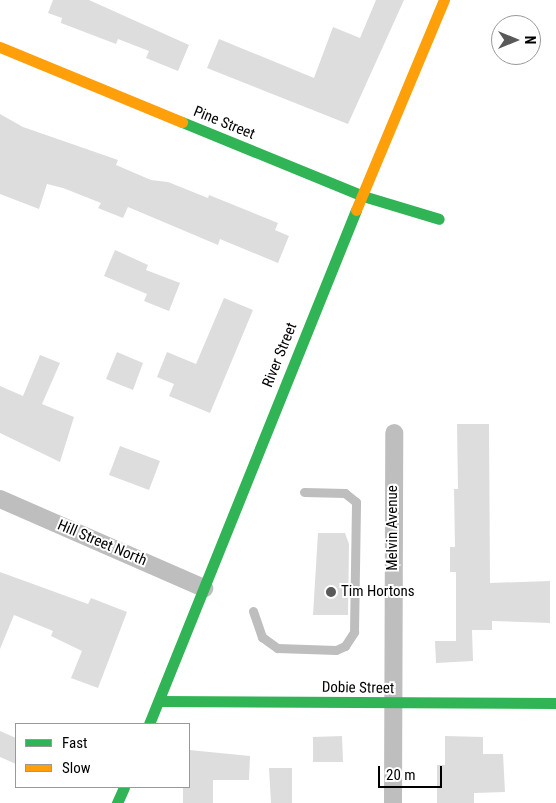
<!DOCTYPE html>
<style>
body{margin:0}
#map{position:relative;width:556px;height:803px;overflow:hidden;background:#fff;font-family:"Roboto Condensed",sans-serif}
div>[style]{position:absolute}
.building>*{inset:0;background:#ddd}
.lane>*{height:9px;margin:-4.5px;padding:0 4.5px;transform-origin:4.5px;border-radius:4.5px;background:#bebebe}
.street>*{height:18px;margin:-9px;padding:0 9px;transform-origin:9px;border-radius:9px;background:#bebebe}
.fast>*{height:11px;margin:-5.5px;padding:0 5.5px;transform-origin:5.5px;border-radius:5.5px;background:#30b455}
.slow>*{height:11px;margin:-5.5px;padding:0 5.5px;transform-origin:5.5px;border-radius:5.5px;background:#ff9f0a}
.dots>*{width:14px;height:14px;translate:-50% -50%;box-sizing:border-box;border:2px solid #fff;border-radius:50%}
span{translate:-50% -50%;white-space:nowrap;text-align:center;line-height:1.15;-webkit-text-stroke:4px #fff;paint-order:stroke}
.street-label{font-size:15px;color:#000}
.poi-label{font-size:15px;color:#000}
.left{translate:0 -50%;text-align:left}
.legend{position:absolute;left:15px;top:723px;width:175px;height:65px;box-sizing:border-box;background:#fff;border:1px solid #999;margin:0;padding:6px 9px;list-style:none;font-size:15px;color:#000}
.legend li{display:flex;align-items:center;gap:10px;height:25px}
.legend b{width:25px;border:1px solid #999}
.north{position:absolute;left:491px;top:15px;width:50px;height:50px;box-sizing:border-box;background:#fff;border:1px solid #999;border-radius:50%;rotate:90deg;font-size:14px;font-weight:700;line-height:20px;text-align:center;color:#000}
.north::after{content:'';display:block;margin:auto;width:18px;height:22px;background:#595959;clip-path:polygon(50% 0,100% 100%,50% 72%,0 100%)}
.scale{position:absolute;left:378px;top:766px;width:64px;height:22px;box-sizing:border-box;border:2px solid #000;border-top:0;padding-left:6px;font-size:15px;line-height:18px;white-space:nowrap;color:#000;-webkit-text-stroke:4px #fff;paint-order:stroke}
</style>
<div id="map">
<div class="building">
<div style="clip-path:polygon(53px 0,89px 0,189px 45px,178px 71px,146px 58px,149px 51px,118px 39px,116px 44px,61px 23px,62px 18px,48px 13px)"></div>
<div style="clip-path:polygon(376px 0,404px 0,348px 124px,207px 68px,219px 39px,314px 78px,333px 27px,360px 38px)"></div>
<div style="clip-path:polygon(0 114px,23px 127px,118px 160px,116px 165px,151px 180px,168px 182px,208px 198px,209px 195px,278px 223px,275px 230px,289px 236px,278px 263px,220px 239px,218px 245px,128px 207px,123px 218px,98px 208px,101px 203px,63px 188px,47px 184px,39px 209px,0 194px)"></div>
<div style="clip-path:polygon(115px 250px,148px 265px,146px 270px,180px 283px,169px 311px,144px 301px,147px 294px,104px 276px)"></div>
<div style="clip-path:polygon(224px 298px,253px 310px,210px 413px,169px 396px,174px 384px,157px 377px,167px 352px,196px 364px)"></div>
<div style="clip-path:polygon(117px 352px,143px 363px,133px 390px,106px 379px)"></div>
<div style="clip-path:polygon(40px 355px,60px 363px,42px 404px,74px 417px,60px 462px,0 433px,0 386px,23px 396px)"></div>
<div style="clip-path:polygon(457px 424px,489px 424px,490px 583px,550px 581px,550px 623px,492px 621px,492px 630px,472px 630px,473px 661px,436px 663px,435px 641px,456px 641px,456px 572px,450px 572px,450px 547px,455px 547px,454px 489px,458px 489px)"></div>
<div style="clip-path:polygon(120px 446px,160px 461px,149px 490px,109px 475px)"></div>
<div style="clip-path:polygon(318px 533px,345px 533px,349px 544px,348px 615px,313px 615px)"></div>
<div style="clip-path:polygon(0 572px,88px 604px,91px 598px,127px 612px,98px 688px,71px 678px,82px 651px,51px 636px,53px 631px,14px 615px,0 649px)"></div>
<div style="clip-path:polygon(0 731px,16px 738px,16px 764px,0 757px)"></div>
<div style="clip-path:polygon(342px 736px,343px 762px,313px 762px,313px 737px)"></div>
<div style="clip-path:polygon(445px 736px,483px 737px,483px 754px,503px 754px,505px 792px,474px 793px,474px 803px,437px 803px,437px 765px,445px 765px)"></div>
<div style="clip-path:polygon(189px 750px,250px 756px,249px 780px,213px 780px,213px 803px,183px 803px,183px 787px,189px 787px)"></div>
<div style="clip-path:polygon(269px 768px,292px 768px,292px 803px,271px 803px)"></div>
</div>
<div class="lane">
<div style="left:253px;top:611px;width:28px;rotate:71deg"></div>
<div style="left:262px;top:637px;width:19px;rotate:36deg"></div>
<div style="left:277px;top:648px;width:59px;rotate:1.9deg"></div>
<div style="left:336px;top:650px;width:10px;rotate:-24deg"></div>
<div style="left:345px;top:646px;width:17px;rotate:-57deg"></div>
<div style="left:354px;top:632px;width:130px;rotate:-89.1deg"></div>
<div style="left:356px;top:502px;width:14px;rotate:-141deg"></div>
<div style="left:345px;top:493px;width:41px;rotate:-178.6deg"></div>
</div>
<div class="street">
<div style="left:0;top:499px;width:223px;rotate:23.6deg"></div>
<div style="left:393px;top:803px;width:370px;rotate:-89.8deg"></div>
</div>
<div class="fast">
<div style="left:182px;top:122px;width:196px;rotate:22.2deg"></div>
<div style="left:363px;top:196px;width:79px;rotate:16.8deg"></div>
<div style="left:159px;top:701px;width:397px;rotate:0.3deg"></div>
<div style="left:149px;top:724px;width:554px;rotate:-68.06deg"></div>
<div style="left:117px;top:803px;width:17px;rotate:-66deg"></div>
</div>
<div class="slow">
<div style="left:0;top:47px;width:197px;rotate:22.4deg"></div>
<div style="left:356px;top:210px;width:228px;rotate:-67.3deg"></div>
</div>
<div class="dots">
<div style="left:331px;top:592px;background:#595959"></div>
</div>
<div class="street-label">
<span style="left:224px;top:123px;rotate:22deg">Pine Street</span>
<span style="left:280px;top:355px;rotate:-68deg">River Street</span>
<span style="left:393px;top:528px;rotate:-90deg">Melvin Avenue</span>
<span style="left:102px;top:543px;rotate:23deg">Hill Street North</span>
<span style="left:358px;top:688px;rotate:1deg">Dobie Street</span>
</div>
<div class="poi-label">
<span class="left" style="left:341px;top:592px">Tim Hortons</span>
</div>
<ul class="legend">
<li><b style="height:6px;background:#30b455"></b>Fast</li>
<li><b style="height:6px;background:#ff9f0a"></b>Slow</li>
</ul>
<div class="north">N</div>
<div class="scale">20 m</div>
</div>
